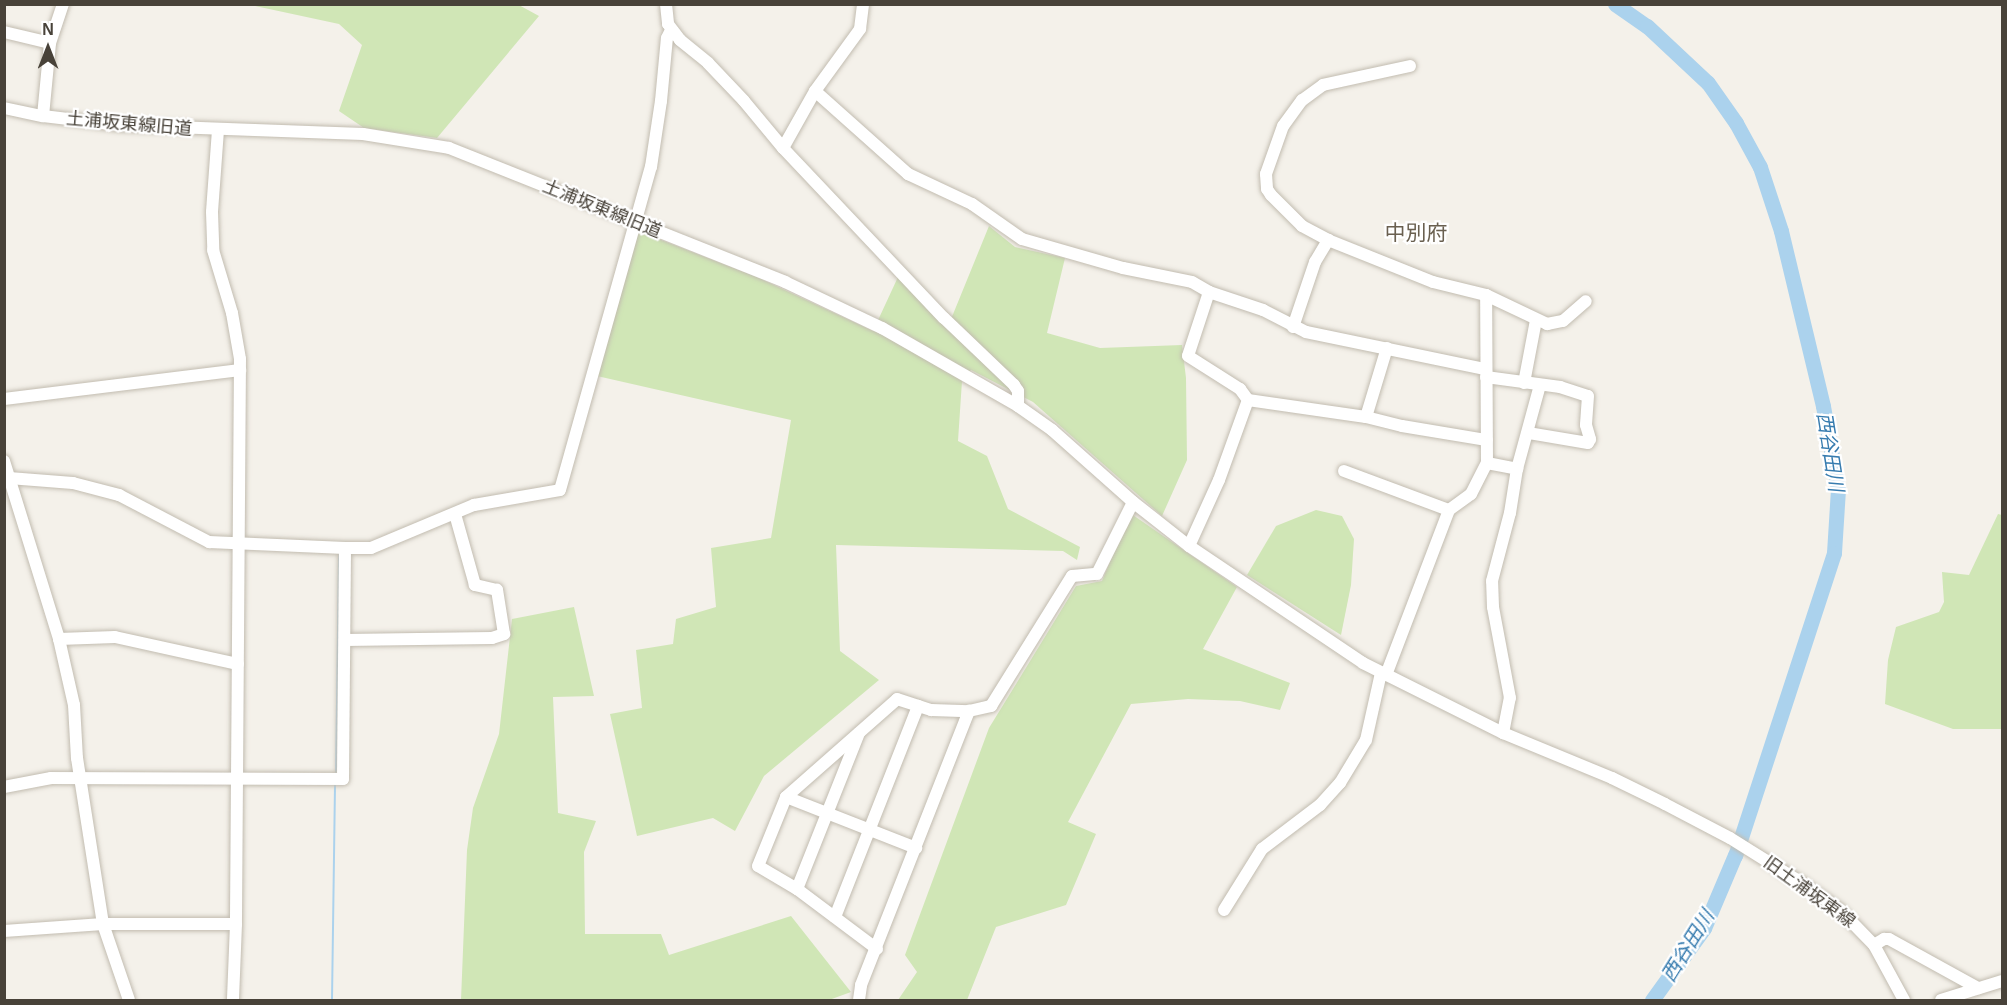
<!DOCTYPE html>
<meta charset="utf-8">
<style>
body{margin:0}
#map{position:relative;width:2007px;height:1005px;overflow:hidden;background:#f4f1ea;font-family:Arial,"Noto Sans JP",sans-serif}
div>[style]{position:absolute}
.green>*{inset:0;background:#d0e6b6}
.stream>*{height:2px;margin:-1px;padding:0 1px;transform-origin:1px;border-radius:1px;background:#abd2ed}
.river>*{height:15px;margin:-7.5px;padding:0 7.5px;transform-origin:7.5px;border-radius:7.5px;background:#abd2ed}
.roads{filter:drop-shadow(0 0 2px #c2bcb0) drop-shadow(0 0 2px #c2bcb0)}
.minor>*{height:12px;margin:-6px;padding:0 6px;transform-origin:6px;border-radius:6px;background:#fff}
span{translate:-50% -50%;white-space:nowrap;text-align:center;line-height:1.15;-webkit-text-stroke:4.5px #fff;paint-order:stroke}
.street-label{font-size:18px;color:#484239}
.water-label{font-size:20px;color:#377caf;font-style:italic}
.quarter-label{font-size:21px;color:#6a6050}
.frame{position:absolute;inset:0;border:6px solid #484239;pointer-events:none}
.north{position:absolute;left:18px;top:18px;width:60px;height:60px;-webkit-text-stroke:4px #fff;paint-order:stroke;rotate:0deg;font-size:16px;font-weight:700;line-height:24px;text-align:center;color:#484239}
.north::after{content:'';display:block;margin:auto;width:21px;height:27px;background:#484239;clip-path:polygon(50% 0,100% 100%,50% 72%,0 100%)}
</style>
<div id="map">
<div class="green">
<div style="clip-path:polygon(517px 4px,539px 16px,437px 138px,364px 128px,339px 111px,362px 45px,339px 24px,251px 5px)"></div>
<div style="clip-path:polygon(989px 226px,1015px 247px,1065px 258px,1047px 333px,1100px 348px,1182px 345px,1186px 378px,1187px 460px,1162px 516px,1033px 402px,971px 370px,962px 381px,958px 441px,987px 456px,1008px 509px,1080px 547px,1077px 560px,1063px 551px,836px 545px,840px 651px,879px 680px,764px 776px,735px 831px,713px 818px,637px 836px,610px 714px,642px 708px,636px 650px,673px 644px,676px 619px,716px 607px,711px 548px,771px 538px,791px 420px,597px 376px,638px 231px,759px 278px,873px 331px,898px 277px,947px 329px)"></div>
<div style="clip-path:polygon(1316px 510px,1342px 516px,1354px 539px,1351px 585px,1341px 635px,1247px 575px,1276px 526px)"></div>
<div style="clip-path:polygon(1130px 513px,1237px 587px,1203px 649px,1290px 683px,1280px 710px,1240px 701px,1188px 699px,1131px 704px,1068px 822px,1096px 834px,1066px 905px,996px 927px,967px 1000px,898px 1000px,917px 972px,905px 955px,989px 728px,1076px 586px,1102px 581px)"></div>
<div style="clip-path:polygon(1998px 514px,2002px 515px,2002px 729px,1953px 729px,1885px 704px,1888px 660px,1896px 627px,1939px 612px,1944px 602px,1942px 572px,1969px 575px)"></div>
<div style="clip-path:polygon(574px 607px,594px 696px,553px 697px,558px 813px,596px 821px,584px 852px,585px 934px,661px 934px,669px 955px,791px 916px,851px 992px,829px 1000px,461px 1000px,467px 850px,473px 808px,499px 734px,512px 619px)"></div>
</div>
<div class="stream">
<div style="left:336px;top:776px;width:223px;rotate:-89.2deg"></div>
<div style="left:332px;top:1000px;width:216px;rotate:-89.2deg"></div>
</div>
<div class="river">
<div style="left:1615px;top:4px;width:39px;rotate:35deg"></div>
<div style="left:1647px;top:26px;width:83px;rotate:43.1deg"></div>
<div style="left:1708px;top:83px;width:49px;rotate:55deg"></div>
<div style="left:1736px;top:123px;width:50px;rotate:61.4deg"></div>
<div style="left:1760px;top:167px;width:67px;rotate:71.8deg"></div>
<div style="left:1781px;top:231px;width:180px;rotate:76.5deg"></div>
<div style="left:1823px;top:406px;width:84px;rotate:79.8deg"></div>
<div style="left:1838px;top:489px;width:64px;rotate:93.6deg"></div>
<div style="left:1834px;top:553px;width:318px;rotate:108.1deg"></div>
<div style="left:1735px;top:855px;width:79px;rotate:113deg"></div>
<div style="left:1704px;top:928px;width:89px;rotate:125.8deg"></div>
</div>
<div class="roads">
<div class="minor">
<div style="left:666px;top:4px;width:20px;rotate:84deg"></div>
<div style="left:668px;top:24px;width:20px;rotate:53deg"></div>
<div style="left:680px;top:40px;width:36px;rotate:39deg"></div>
<div style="left:708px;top:63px;width:52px;rotate:46.5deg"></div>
<div style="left:744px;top:101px;width:61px;rotate:50.3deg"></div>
<div style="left:783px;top:148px;width:234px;rotate:46.6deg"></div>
<div style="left:944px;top:318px;width:97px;rotate:43.7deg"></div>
<div style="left:1014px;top:385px;width:7px;rotate:56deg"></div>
<div style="left:1018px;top:391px;width:15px;rotate:90deg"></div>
<div style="left:4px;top:32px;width:47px;rotate:13.4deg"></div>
<div style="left:1410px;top:66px;width:89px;rotate:167.7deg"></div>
<div style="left:1323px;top:85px;width:26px;rotate:144deg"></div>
<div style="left:1302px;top:100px;width:32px;rotate:126deg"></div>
<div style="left:1283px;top:126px;width:51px;rotate:109.5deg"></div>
<div style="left:1266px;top:174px;width:15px;rotate:86deg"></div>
<div style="left:1267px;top:189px;width:7px;rotate:56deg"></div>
<div style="left:1271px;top:195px;width:44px;rotate:45deg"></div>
<div style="left:1302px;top:226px;width:30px;rotate:28deg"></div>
<div style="left:1328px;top:240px;width:113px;rotate:21.8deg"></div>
<div style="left:1433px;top:282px;width:55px;rotate:13.8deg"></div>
<div style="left:1486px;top:295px;width:68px;rotate:25.4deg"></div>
<div style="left:1547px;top:324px;width:16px;rotate:-11deg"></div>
<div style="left:1563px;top:321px;width:30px;rotate:-41deg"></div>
<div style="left:815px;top:91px;width:125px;rotate:41.7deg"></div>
<div style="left:908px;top:174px;width:71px;rotate:25.1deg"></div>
<div style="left:972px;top:204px;width:61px;rotate:35deg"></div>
<div style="left:1022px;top:239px;width:105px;rotate:16deg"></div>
<div style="left:1123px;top:268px;width:70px;rotate:11.5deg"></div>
<div style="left:1192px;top:282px;width:20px;rotate:30deg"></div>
<div style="left:1209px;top:292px;width:57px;rotate:18.4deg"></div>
<div style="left:1263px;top:310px;width:48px;rotate:27.1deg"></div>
<div style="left:1306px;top:332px;width:183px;rotate:11.7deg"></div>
<div style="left:4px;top:108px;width:40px;rotate:12deg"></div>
<div style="left:43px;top:116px;width:77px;rotate:6.8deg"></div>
<div style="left:119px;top:125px;width:244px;rotate:2.1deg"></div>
<div style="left:363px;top:134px;width:87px;rotate:9.2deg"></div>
<div style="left:449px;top:148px;width:362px;rotate:21.7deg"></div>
<div style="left:785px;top:282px;width:107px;rotate:25.4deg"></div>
<div style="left:882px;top:328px;width:157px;rotate:29.8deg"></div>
<div style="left:1018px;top:406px;width:42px;rotate:35.2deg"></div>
<div style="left:1052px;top:430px;width:108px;rotate:41.6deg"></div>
<div style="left:1133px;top:502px;width:71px;rotate:38.2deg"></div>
<div style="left:1189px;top:546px;width:210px;rotate:33.9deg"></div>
<div style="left:1363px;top:663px;width:157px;rotate:26.6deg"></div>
<div style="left:1503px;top:733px;width:118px;rotate:22.4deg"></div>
<div style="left:1612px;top:778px;width:59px;rotate:26.1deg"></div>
<div style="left:1665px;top:804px;width:73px;rotate:27.6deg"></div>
<div style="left:1730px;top:838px;width:85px;rotate:32deg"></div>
<div style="left:1802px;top:883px;width:47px;rotate:35.4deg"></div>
<div style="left:1840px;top:910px;width:49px;rotate:45.8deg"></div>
<div style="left:1874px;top:945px;width:63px;rotate:61.4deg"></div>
<div style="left:43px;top:116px;width:73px;rotate:-84.5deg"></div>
<div style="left:50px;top:43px;width:41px;rotate:-71.6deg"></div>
<div style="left:218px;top:130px;width:82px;rotate:94.2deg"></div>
<div style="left:212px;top:212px;width:38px;rotate:88deg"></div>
<div style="left:213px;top:250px;width:66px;rotate:73.2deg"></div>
<div style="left:232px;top:313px;width:47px;rotate:80.1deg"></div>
<div style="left:240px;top:359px;width:565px;rotate:90.41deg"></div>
<div style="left:236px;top:924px;width:76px;rotate:92.3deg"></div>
<div style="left:783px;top:148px;width:65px;rotate:-60.7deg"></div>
<div style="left:815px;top:91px;width:77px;rotate:-54deg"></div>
<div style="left:860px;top:29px;width:25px;rotate:-83deg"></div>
<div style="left:1209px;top:292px;width:67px;rotate:108.2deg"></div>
<div style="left:1188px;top:356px;width:62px;rotate:32.4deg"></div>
<div style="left:1240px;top:389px;width:14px;rotate:54deg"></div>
<div style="left:1293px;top:327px;width:69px;rotate:-71.3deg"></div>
<div style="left:1315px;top:262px;width:26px;rotate:-59deg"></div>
<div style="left:1486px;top:377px;width:75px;rotate:7.7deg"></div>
<div style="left:1560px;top:387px;width:29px;rotate:18deg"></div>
<div style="left:1588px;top:396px;width:29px;rotate:94deg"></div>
<div style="left:1586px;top:425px;width:15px;rotate:74deg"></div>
<div style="left:1590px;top:439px;width:4px;rotate:117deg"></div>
<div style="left:1588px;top:443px;width:61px;rotate:-170.5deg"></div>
<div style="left:1524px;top:383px;width:64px;rotate:-79.2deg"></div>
<div style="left:4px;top:399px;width:238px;rotate:-7deg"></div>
<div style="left:1366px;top:417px;width:72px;rotate:-73.1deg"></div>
<div style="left:4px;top:461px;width:186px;rotate:72.8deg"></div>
<div style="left:59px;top:639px;width:68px;rotate:77.2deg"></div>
<div style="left:74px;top:705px;width:53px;rotate:86.8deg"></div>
<div style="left:77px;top:758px;width:168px;rotate:81.1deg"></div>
<div style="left:103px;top:924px;width:80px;rotate:71.1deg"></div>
<div style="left:1487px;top:463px;width:31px;rotate:11deg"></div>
<div style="left:1344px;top:471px;width:112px;rotate:20.4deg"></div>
<div style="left:9px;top:478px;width:64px;rotate:4.5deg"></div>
<div style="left:73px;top:483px;width:48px;rotate:14.6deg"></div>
<div style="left:119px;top:495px;width:102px;rotate:27.6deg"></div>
<div style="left:209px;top:542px;width:136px;rotate:2.5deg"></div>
<div style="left:345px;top:548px;width:26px"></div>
<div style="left:371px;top:548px;width:112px;rotate:-22.7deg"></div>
<div style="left:474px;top:505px;width:87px;rotate:-9.9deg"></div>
<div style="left:560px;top:490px;width:336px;rotate:-74.3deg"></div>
<div style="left:651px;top:167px;width:67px;rotate:-81.4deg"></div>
<div style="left:661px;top:101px;width:63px;rotate:-84.6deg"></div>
<div style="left:667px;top:38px;width:9px;rotate:-63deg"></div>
<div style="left:1189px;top:546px;width:72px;rotate:-65.6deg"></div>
<div style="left:1219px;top:480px;width:85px;rotate:-70.1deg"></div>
<div style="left:1248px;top:400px;width:119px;rotate:8.2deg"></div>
<div style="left:1366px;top:417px;width:37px;rotate:14deg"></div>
<div style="left:1402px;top:426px;width:86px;rotate:9.4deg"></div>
<div style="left:59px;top:639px;width:56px;rotate:-2deg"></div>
<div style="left:115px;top:637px;width:126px;rotate:12.4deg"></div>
<div style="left:345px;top:640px;width:147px;rotate:-0.8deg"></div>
<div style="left:492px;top:638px;width:13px;rotate:-18deg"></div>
<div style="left:504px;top:634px;width:45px;rotate:-99deg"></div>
<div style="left:497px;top:590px;width:23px;rotate:-167deg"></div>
<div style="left:475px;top:585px;width:74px;rotate:-105.7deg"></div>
<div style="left:1386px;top:675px;width:177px;rotate:-69.1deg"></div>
<div style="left:1449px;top:510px;width:27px;rotate:-36deg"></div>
<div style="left:1471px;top:494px;width:35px;rotate:-63deg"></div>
<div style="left:1487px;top:463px;width:168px;rotate:-90.3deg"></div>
<div style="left:1503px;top:733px;width:36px;rotate:-79deg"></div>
<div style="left:1510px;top:698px;width:93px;rotate:-100.6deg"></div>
<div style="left:1493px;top:607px;width:26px;rotate:-92deg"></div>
<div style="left:1492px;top:581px;width:70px;rotate:-75.2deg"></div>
<div style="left:1510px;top:513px;width:45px;rotate:-81deg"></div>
<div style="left:1517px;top:469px;width:87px;rotate:-74.7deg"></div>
<div style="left:4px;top:787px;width:48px;rotate:-10.8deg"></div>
<div style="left:51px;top:778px;width:292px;rotate:0.2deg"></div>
<div style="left:343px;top:779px;width:231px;rotate:-89.5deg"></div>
<div style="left:786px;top:797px;width:140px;rotate:21.4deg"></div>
<div style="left:797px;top:889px;width:168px;rotate:-68.3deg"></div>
<div style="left:1224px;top:910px;width:72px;rotate:-58.1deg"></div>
<div style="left:1262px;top:849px;width:73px;rotate:-37.2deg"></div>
<div style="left:1320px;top:805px;width:30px;rotate:-48deg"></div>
<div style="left:1340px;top:783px;width:50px;rotate:-58.8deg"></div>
<div style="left:1366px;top:740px;width:69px;rotate:-77.4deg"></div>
<div style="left:835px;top:917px;width:227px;rotate:-68.5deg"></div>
<div style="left:4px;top:931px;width:99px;rotate:-4deg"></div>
<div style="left:103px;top:924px;width:133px"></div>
<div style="left:1874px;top:945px;width:12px;rotate:-31deg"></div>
<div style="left:1884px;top:939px;width:5px"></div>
<div style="left:1889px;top:939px;width:102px;rotate:28.8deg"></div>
<div style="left:877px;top:949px;width:100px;rotate:-143.1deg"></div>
<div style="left:797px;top:889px;width:45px;rotate:-149.5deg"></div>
<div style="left:758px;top:866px;width:74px;rotate:-67.9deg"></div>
<div style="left:786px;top:797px;width:148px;rotate:-41.4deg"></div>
<div style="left:897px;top:699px;width:36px;rotate:18deg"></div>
<div style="left:931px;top:710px;width:38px;rotate:2deg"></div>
<div style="left:969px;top:711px;width:23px;rotate:-13deg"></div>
<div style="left:991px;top:706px;width:153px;rotate:-58.1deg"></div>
<div style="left:1072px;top:576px;width:25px;rotate:-5deg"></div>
<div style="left:1097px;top:574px;width:80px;rotate:-63.4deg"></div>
<div style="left:859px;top:1000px;width:15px;rotate:-82deg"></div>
<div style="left:861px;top:985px;width:295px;rotate:-68.5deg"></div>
<div style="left:1941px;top:1000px;width:64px;rotate:-17.3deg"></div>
</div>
</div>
<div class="street-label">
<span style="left:129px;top:124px;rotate:5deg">土浦坂東線旧道</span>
<span style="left:602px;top:209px;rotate:22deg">土浦坂東線旧道</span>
<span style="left:1809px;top:892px;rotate:36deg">旧土浦坂東線</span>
</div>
<div class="water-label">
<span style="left:1830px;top:452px;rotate:81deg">西谷田川</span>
<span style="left:1688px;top:946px;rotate:-58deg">西谷田川</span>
</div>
<div class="quarter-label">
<span style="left:1416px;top:233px">中別府</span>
</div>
<div class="frame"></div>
<div class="north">N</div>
</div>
